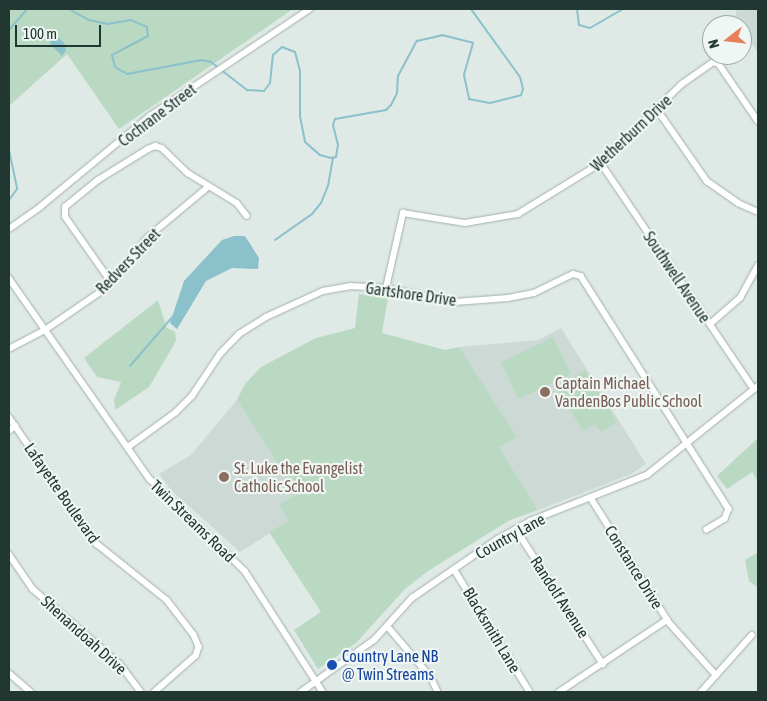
<!DOCTYPE html>
<style>
body{margin:0}
#map{position:relative;width:767px;height:701px;overflow:hidden;background:#dfe9e5;font-family:"Asap Condensed",sans-serif}
div>[style]{position:absolute}
.built>*{inset:0;background:#cdd9d4}
.green>*{inset:0;background:#b9d9c2}
.water>*{inset:0;background:#8ac1cb}
.stream>*{height:2px;margin:-1px;padding:0 1px;transform-origin:1px;border-radius:1px;background:#8ac1cb}
.roads{filter:drop-shadow(0 0 1px #a2b0ac) drop-shadow(0 0 1px #a2b0ac)}
.minor>*{height:5.5px;margin:-2.75px;padding:0 2.75px;transform-origin:2.75px;border-radius:2.75px;background:#fff}
.dots>*{width:14px;height:14px;translate:-50% -50%;box-sizing:border-box;border:2px solid #eff6f3;border-radius:50%}
span{translate:-50% -50%;white-space:nowrap;text-align:center;line-height:1.15;-webkit-text-stroke:4.5px #eff6f3;paint-order:stroke}
.street-label{font-size:16px;color:#213832}
.education-label{font-size:16px;color:#785e54}
.left{translate:0 -50%;text-align:left}
.transit-label{font-size:16px;color:#164399}
.frame{position:absolute;inset:0;border:10px solid #213832;pointer-events:none}
.north{position:absolute;left:702px;top:15px;width:50px;height:50px;box-sizing:border-box;background:#eff6f3;border:1px solid #9daaa6;border-radius:50%;rotate:254deg;font-size:14px;font-weight:700;line-height:20px;text-align:center;color:#213832}
.north::after{content:'';display:block;margin:auto;width:18px;height:22px;background:#e8805e;clip-path:polygon(50% 0,100% 100%,50% 72%,0 100%)}
.scale{position:absolute;left:15px;top:25px;width:86px;height:22px;box-sizing:border-box;border:2px solid #213832;border-top:0;padding-left:6px;font-size:15px;line-height:18px;white-space:nowrap;color:#213832;-webkit-text-stroke:4px #eff6f3;paint-order:stroke}
</style>
<div id="map">
<div class="built">
<div style="clip-path:polygon(737px 9px,758px 9px,758px 53px,735px 17px)"></div>
<div style="clip-path:polygon(561px 328px,646px 464px,631px 474px,538px 510px,499px 447px,516px 437px,459px 347px,538px 340px)"></div>
<div style="clip-path:polygon(237px 400px,297px 494px,289px 521px,240px 552px,171px 490px,159px 474px,191px 455px)"></div>
</div>
<div class="green">
<div style="clip-path:polygon(9px 9px,293px 9px,119px 129px,67px 54px,9px 106px)"></div>
<div style="clip-path:polygon(359px 294px,388px 298px,382px 333px,445px 350px,459px 347px,517px 437px,499px 447px,538px 510px,510px 520px,428px 571px,405px 589px,356px 643px,318px 669px,294px 630px,321px 612px,269px 532px,289px 521px,279px 505px,297px 494px,237px 400px,245px 384px,261px 367px,316px 338px,355px 328px)"></div>
<div style="clip-path:polygon(158px 300px,166px 327px,175px 332px,176px 341px,149px 387px,115px 410px,114px 400px,121px 382px,97px 377px,84px 358px)"></div>
<div style="clip-path:polygon(553px 337px,571px 374px,518px 399px,501px 362px)"></div>
<div style="clip-path:polygon(585px 370px,617px 422px,601px 432px,595px 424px,583px 431px,557px 389px)"></div>
<div style="clip-path:polygon(758px 438px,758px 482px,752px 472px,727px 489px,717px 476px)"></div>
<div style="clip-path:polygon(758px 552px,758px 588px,749px 581px,745px 560px)"></div>
</div>
<div class="water">
<div style="clip-path:polygon(52px 31px,64px 43px,66px 50px,62px 56px,50px 44px)"></div>
<div style="clip-path:polygon(234px 236px,245px 236px,259px 258px,258px 269px,232px 268px,206px 281px,177px 329px,170px 323px,184px 281px,222px 240px)"></div>
</div>
<div class="stream">
<div style="left:69px;top:9px;width:23px;rotate:29deg"></div>
<div style="left:89px;top:20px;width:19px;rotate:12deg"></div>
<div style="left:108px;top:24px;width:23px;rotate:-10deg"></div>
<div style="left:131px;top:20px;width:17px;rotate:24deg"></div>
<div style="left:147px;top:27px;width:9px;rotate:84deg"></div>
<div style="left:148px;top:36px;width:41px;rotate:152.2deg"></div>
<div style="left:112px;top:55px;width:12px;rotate:76deg"></div>
<div style="left:115px;top:67px;width:14px;rotate:30deg"></div>
<div style="left:127px;top:74px;width:76px;rotate:-10.6deg"></div>
<div style="left:202px;top:60px;width:9px;rotate:13deg"></div>
<div style="left:211px;top:62px;width:46px;rotate:37.9deg"></div>
<div style="left:247px;top:90px;width:17px;rotate:3deg"></div>
<div style="left:264px;top:91px;width:10px;rotate:-53deg"></div>
<div style="left:270px;top:83px;width:28px;rotate:-84deg"></div>
<div style="left:273px;top:55px;width:12px;rotate:-42deg"></div>
<div style="left:282px;top:47px;width:14px;rotate:21deg"></div>
<div style="left:295px;top:52px;width:20px;rotate:75deg"></div>
<div style="left:300px;top:71px;width:45px;rotate:90deg"></div>
<div style="left:300px;top:116px;width:26px;rotate:79deg"></div>
<div style="left:305px;top:142px;width:20px;rotate:41deg"></div>
<div style="left:320px;top:155px;width:11px;rotate:15deg"></div>
<div style="left:331px;top:158px;width:5px;rotate:-11deg"></div>
<div style="left:336px;top:157px;width:12px;rotate:-81deg"></div>
<div style="left:338px;top:145px;width:21px;rotate:-104deg"></div>
<div style="left:333px;top:125px;width:6px;rotate:-72deg"></div>
<div style="left:335px;top:119px;width:52px;rotate:-10deg"></div>
<div style="left:386px;top:110px;width:7px;rotate:-45deg"></div>
<div style="left:391px;top:105px;width:13px;rotate:-63deg"></div>
<div style="left:397px;top:93px;width:17px;rotate:-87deg"></div>
<div style="left:398px;top:76px;width:40px;rotate:-62deg"></div>
<div style="left:417px;top:41px;width:26px;rotate:-13deg"></div>
<div style="left:442px;top:35px;width:32px;rotate:14deg"></div>
<div style="left:473px;top:43px;width:33px;rotate:106deg"></div>
<div style="left:464px;top:75px;width:25px;rotate:78deg"></div>
<div style="left:469px;top:99px;width:21px;rotate:11deg"></div>
<div style="left:490px;top:103px;width:32px;rotate:-14deg"></div>
<div style="left:521px;top:95px;width:6px;rotate:-72deg"></div>
<div style="left:523px;top:89px;width:12px;rotate:-104deg"></div>
<div style="left:520px;top:77px;width:84px;rotate:-125.8deg"></div>
<div style="left:577px;top:9px;width:16px;rotate:83deg"></div>
<div style="left:579px;top:25px;width:11px;rotate:15deg"></div>
<div style="left:590px;top:28px;width:38px;rotate:-30deg"></div>
<div style="left:9px;top:30px;width:28px;rotate:-49deg"></div>
<div style="left:9px;top:150px;width:40px;rotate:78deg"></div>
<div style="left:17px;top:189px;width:14px;rotate:126deg"></div>
<div style="left:275px;top:240px;width:45px;rotate:-35.1deg"></div>
<div style="left:312px;top:214px;width:14px;rotate:-51deg"></div>
<div style="left:321px;top:203px;width:18px;rotate:-68deg"></div>
<div style="left:328px;top:186px;width:28px;rotate:-80deg"></div>
<div style="left:130px;top:366px;width:67px;rotate:-49.2deg"></div>
</div>
<div class="roads">
<div class="minor">
<div style="left:657px;top:109px;width:88px;rotate:55.2deg"></div>
<div style="left:707px;top:181px;width:38px;rotate:35deg"></div>
<div style="left:738px;top:203px;width:22px;rotate:24deg"></div>
<div style="left:601px;top:163px;width:273px;rotate:55.9deg"></div>
<div style="left:9px;top:229px;width:38px;rotate:-35deg"></div>
<div style="left:40px;top:207px;width:143px;rotate:-39.6deg"></div>
<div style="left:150px;top:116px;width:192px;rotate:-33.8deg"></div>
<div style="left:9px;top:278px;width:246px;rotate:55deg"></div>
<div style="left:150px;top:479px;width:132px;rotate:44.1deg"></div>
<div style="left:245px;top:571px;width:144px;rotate:57.2deg"></div>
<div style="left:110px;top:281px;width:78px;rotate:-125.1deg"></div>
<div style="left:65px;top:217px;width:10px;rotate:-90deg"></div>
<div style="left:65px;top:207px;width:43px;rotate:-39.3deg"></div>
<div style="left:98px;top:180px;width:59px;rotate:-31.8deg"></div>
<div style="left:148px;top:149px;width:8px;rotate:-23deg"></div>
<div style="left:155px;top:146px;width:7px;rotate:16deg"></div>
<div style="left:162px;top:148px;width:36px;rotate:44deg"></div>
<div style="left:188px;top:173px;width:57px;rotate:31.5deg"></div>
<div style="left:237px;top:203px;width:16px;rotate:52deg"></div>
<div style="left:386px;top:288px;width:77px;rotate:-77.2deg"></div>
<div style="left:403px;top:213px;width:63px;rotate:9.2deg"></div>
<div style="left:465px;top:223px;width:54px;rotate:-9.6deg"></div>
<div style="left:518px;top:214px;width:97px;rotate:-31.6deg"></div>
<div style="left:601px;top:163px;width:113px;rotate:-44.3deg"></div>
<div style="left:682px;top:84px;width:39px;rotate:-35deg"></div>
<div style="left:714px;top:62px;width:5px;rotate:22deg"></div>
<div style="left:719px;top:64px;width:69px;rotate:55.6deg"></div>
<div style="left:710px;top:324px;width:40px;rotate:-41deg"></div>
<div style="left:740px;top:298px;width:37px;rotate:-61deg"></div>
<div style="left:9px;top:349px;width:41px;rotate:-27.8deg"></div>
<div style="left:45px;top:330px;width:74px;rotate:-34.5deg"></div>
<div style="left:106px;top:288px;width:66px;rotate:-50.5deg"></div>
<div style="left:148px;top:237px;width:78px;rotate:-39.8deg"></div>
<div style="left:9px;top:417px;width:155px;rotate:55.3deg"></div>
<div style="left:97px;top:544px;width:90px;rotate:38.7deg"></div>
<div style="left:167px;top:600px;width:44px;rotate:52.4deg"></div>
<div style="left:194px;top:635px;width:13px;rotate:67deg"></div>
<div style="left:199px;top:647px;width:9px;rotate:108deg"></div>
<div style="left:196px;top:656px;width:55px;rotate:138.7deg"></div>
<div style="left:9px;top:431px;width:8px;rotate:-40deg"></div>
<div style="left:128px;top:447px;width:58px;rotate:-35.9deg"></div>
<div style="left:175px;top:413px;width:24px;rotate:-45deg"></div>
<div style="left:192px;top:396px;width:50px;rotate:-56.3deg"></div>
<div style="left:220px;top:354px;width:28px;rotate:-46deg"></div>
<div style="left:239px;top:334px;width:32px;rotate:-32deg"></div>
<div style="left:266px;top:317px;width:63px;rotate:-24.5deg"></div>
<div style="left:323px;top:291px;width:27px;rotate:-10deg"></div>
<div style="left:350px;top:286px;width:36px;rotate:3deg"></div>
<div style="left:386px;top:288px;width:70px;rotate:11.5deg"></div>
<div style="left:455px;top:302px;width:53px;rotate:-4.3deg"></div>
<div style="left:508px;top:298px;width:26px;rotate:-11deg"></div>
<div style="left:534px;top:293px;width:43px;rotate:-26deg"></div>
<div style="left:573px;top:274px;width:8px;rotate:14deg"></div>
<div style="left:581px;top:276px;width:276px;rotate:57.6deg"></div>
<div style="left:729px;top:509px;width:11px;rotate:112deg"></div>
<div style="left:725px;top:519px;width:21px;rotate:149deg"></div>
<div style="left:516px;top:529px;width:161px;rotate:57.2deg"></div>
<div style="left:9px;top:554px;width:42px;rotate:55.6deg"></div>
<div style="left:33px;top:589px;width:115px;rotate:40.8deg"></div>
<div style="left:120px;top:664px;width:35px;rotate:53deg"></div>
<div style="left:454px;top:569px;width:145px;rotate:58.3deg"></div>
<div style="left:667px;top:620px;width:74px;rotate:48.3deg"></div>
<div style="left:388px;top:627px;width:66px;rotate:49.3deg"></div>
<div style="left:431px;top:677px;width:17px;rotate:65deg"></div>
<div style="left:9px;top:673px;width:29px;rotate:41deg"></div>
<div style="left:301px;top:692px;width:90px;rotate:-35.5deg"></div>
<div style="left:374px;top:640px;width:57px;rotate:-47.9deg"></div>
<div style="left:412px;top:598px;width:104px;rotate:-34.5deg"></div>
<div style="left:498px;top:539px;width:37px;rotate:-29deg"></div>
<div style="left:530px;top:521px;width:126px;rotate:-21.5deg"></div>
<div style="left:647px;top:475px;width:142px;rotate:-38.7deg"></div>
<div style="left:559px;top:692px;width:130px;rotate:-33.7deg"></div>
<div style="left:667px;top:620px;width:143px;rotate:-122.1deg"></div>
<div style="left:701px;top:692px;width:76px;rotate:-48.2deg"></div>
</div>
</div>
<div class="dots">
<div style="left:545px;top:392px;background:#8d6e63"></div>
<div style="left:224px;top:477px;background:#8d6e63"></div>
<div style="left:332px;top:665px;background:#1a4fb4"></div>
</div>
<div class="street-label">
<span style="left:157px;top:115px;rotate:-37deg">Cochrane Street</span>
<span style="left:631px;top:133px;rotate:-43deg">Wetherburn Drive</span>
<span style="left:128px;top:261px;rotate:-46deg">Redvers Street</span>
<span style="left:677px;top:277px;rotate:56deg">Southwell Avenue</span>
<span style="left:411px;top:294px;rotate:8deg">Gartshore Drive</span>
<span style="left:62px;top:493px;rotate:55deg">Lafayette Boulevard</span>
<span style="left:193px;top:521px;rotate:44deg">Twin Streams Road</span>
<span style="left:510px;top:536px;rotate:-29deg">Country Lane</span>
<span style="left:634px;top:567px;rotate:58deg">Constance Drive</span>
<span style="left:560px;top:597px;rotate:57deg">Randolf Avenue</span>
<span style="left:492px;top:630px;rotate:59deg">Blacksmith Lane</span>
<span style="left:84px;top:635px;rotate:42deg">Shenandoah Drive</span>
</div>
<div class="education-label">
<span class="left" style="left:555px;top:392px">Captain Michael<br>VandenBos Public School</span>
<span class="left" style="left:234px;top:477px">St. Luke the Evangelist<br>Catholic School</span>
</div>
<div class="transit-label">
<span class="left" style="left:342px;top:665px">Country Lane NB<br>@ Twin Streams</span>
</div>
<div class="frame"></div>
<div class="north">N</div>
<div class="scale">100 m</div>
</div>
